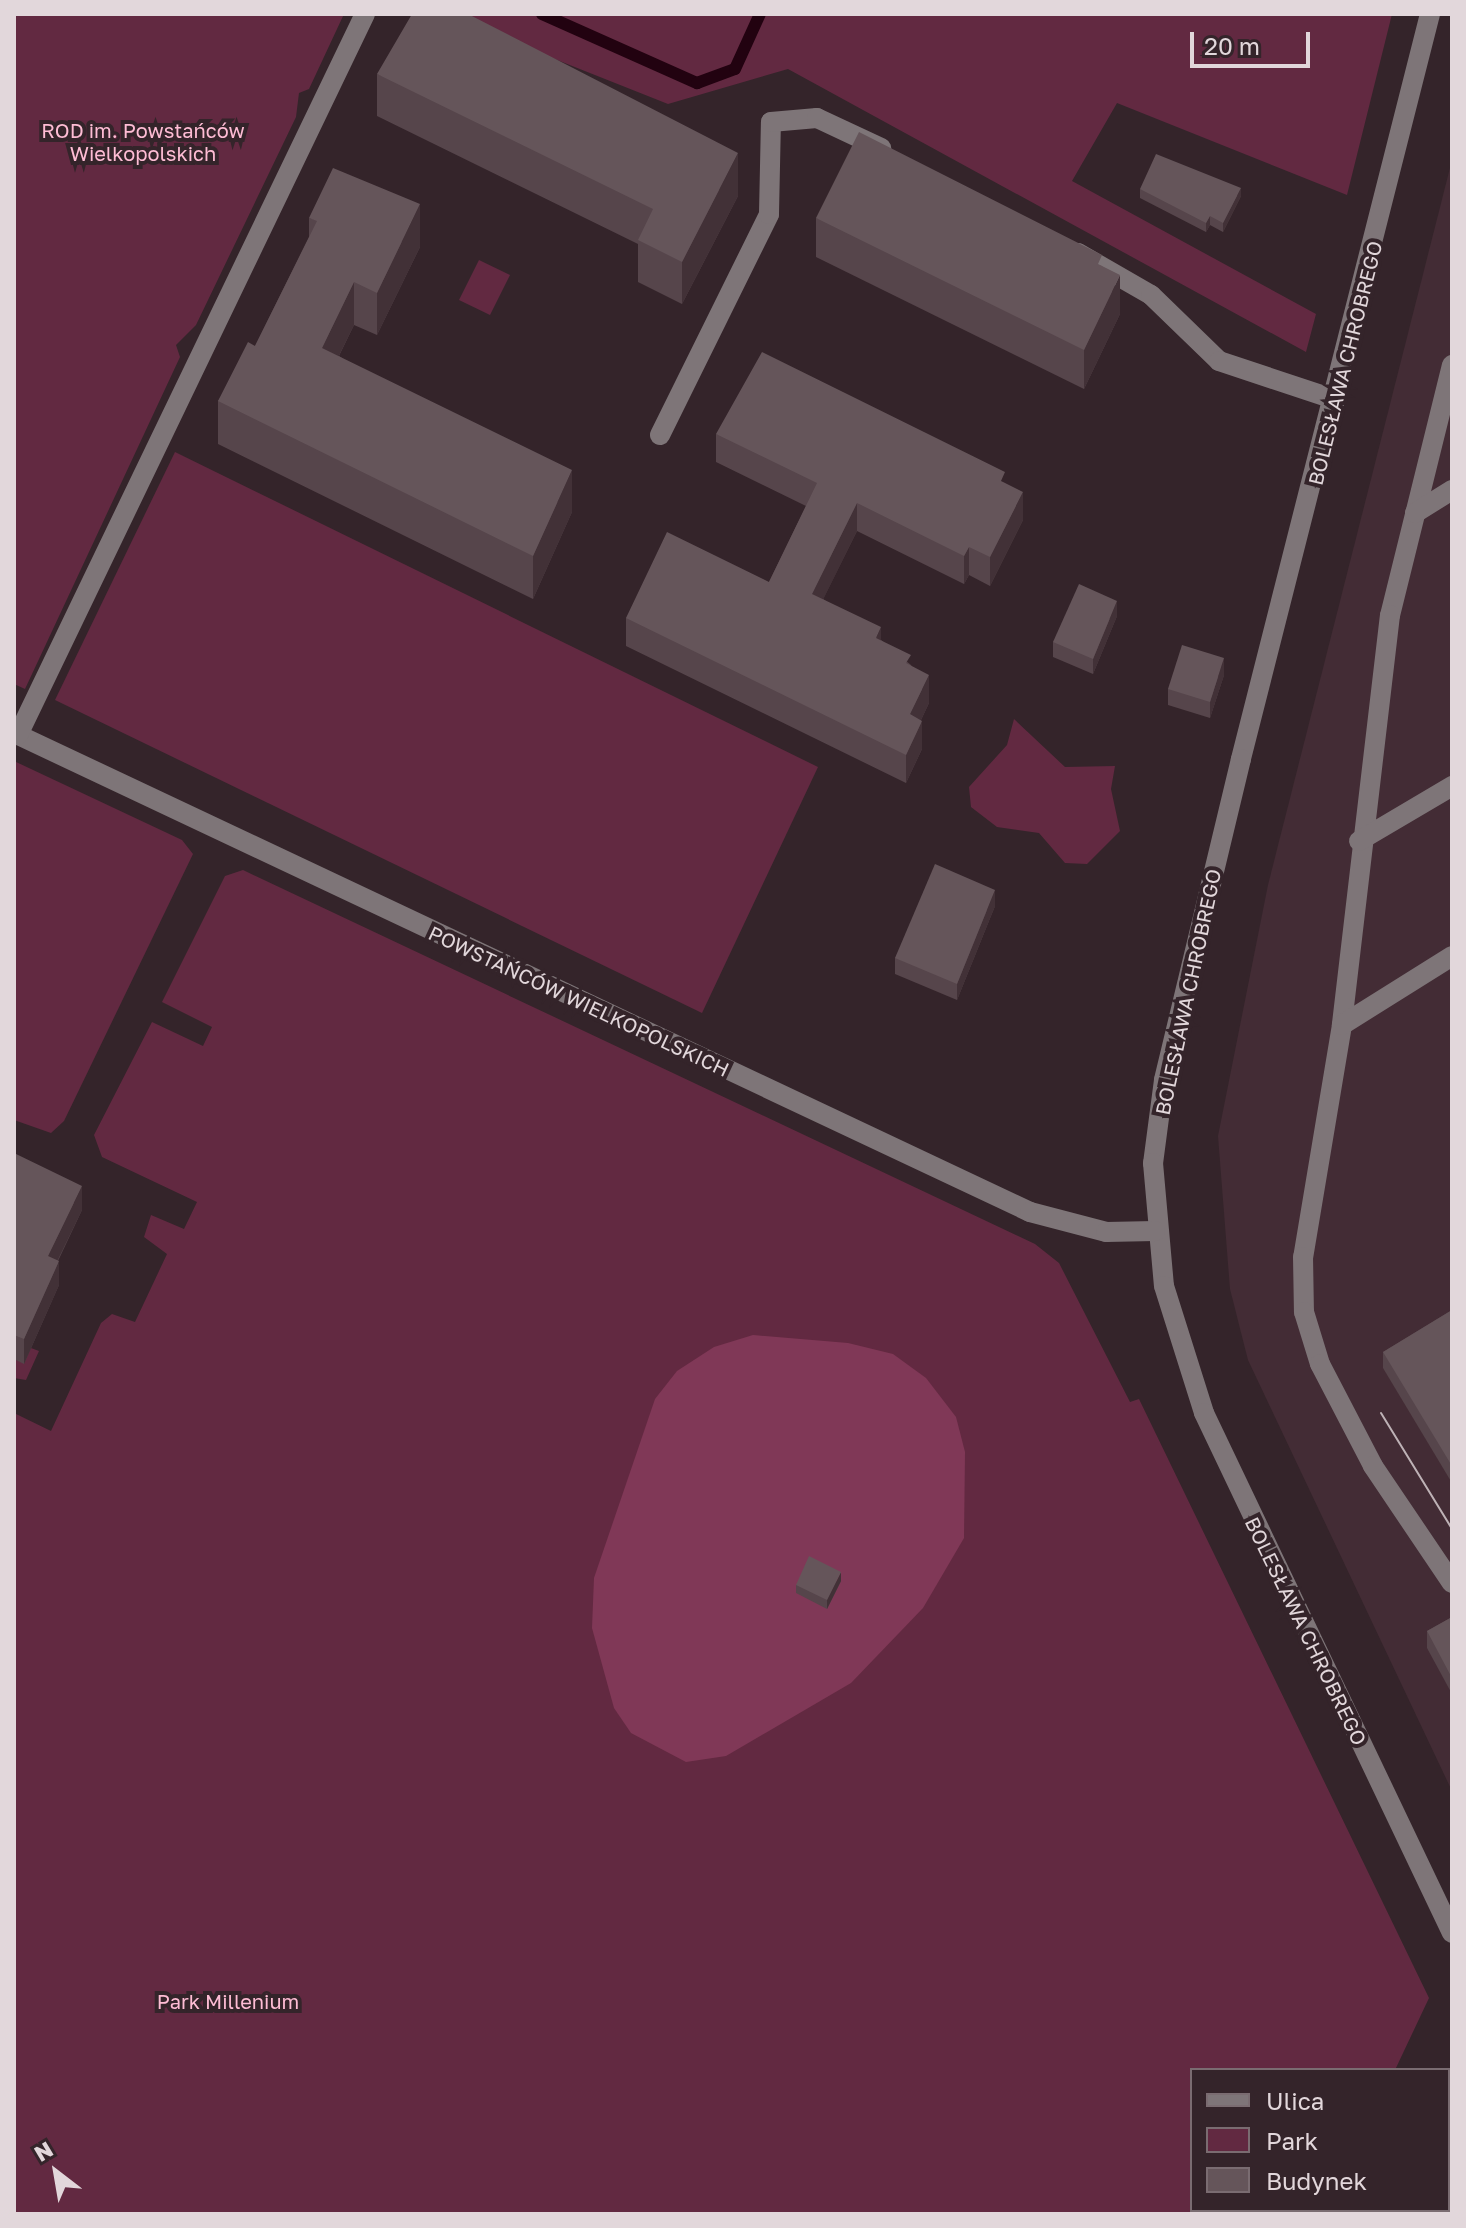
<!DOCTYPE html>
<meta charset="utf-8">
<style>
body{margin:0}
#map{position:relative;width:1466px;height:2228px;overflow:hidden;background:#34242a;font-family:"Golos Text",sans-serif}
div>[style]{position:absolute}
.built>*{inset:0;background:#432c35}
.green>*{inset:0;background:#622941}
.forest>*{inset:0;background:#803857}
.stream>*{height:12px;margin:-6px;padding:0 6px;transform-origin:6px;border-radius:6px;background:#220210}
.minor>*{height:20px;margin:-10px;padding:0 10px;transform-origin:10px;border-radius:10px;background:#7e7578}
.tram>*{height:2px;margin:-1px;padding:0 1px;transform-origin:1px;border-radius:1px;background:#beb2b6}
.wall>*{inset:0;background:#56454b}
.shaded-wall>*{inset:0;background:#423137}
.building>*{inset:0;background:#65555a}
span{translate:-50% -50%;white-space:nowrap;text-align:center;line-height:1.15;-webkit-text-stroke:8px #34242a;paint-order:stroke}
.park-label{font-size:20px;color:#febcd4}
.street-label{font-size:20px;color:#e2d7db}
.frame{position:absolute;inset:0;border:16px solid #e2d7db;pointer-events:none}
.legend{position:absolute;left:1190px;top:2068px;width:260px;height:144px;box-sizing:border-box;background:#34242a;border:2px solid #7a6c71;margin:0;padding:10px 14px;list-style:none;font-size:24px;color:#e2d7db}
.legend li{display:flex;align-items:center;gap:16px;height:40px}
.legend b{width:40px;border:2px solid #7a6c71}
.north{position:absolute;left:16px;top:2132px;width:80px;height:80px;-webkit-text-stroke:6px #34242a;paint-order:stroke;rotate:329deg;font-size:22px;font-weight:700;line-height:32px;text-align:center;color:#e2d7db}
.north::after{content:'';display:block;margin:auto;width:28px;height:36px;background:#e2d7db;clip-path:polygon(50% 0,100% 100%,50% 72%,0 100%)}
.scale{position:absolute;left:1190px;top:32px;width:120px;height:36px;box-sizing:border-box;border:4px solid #e2d7db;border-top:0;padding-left:10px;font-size:24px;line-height:28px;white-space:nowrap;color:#e2d7db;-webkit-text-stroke:6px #34242a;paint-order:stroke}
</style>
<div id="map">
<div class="built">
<div style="clip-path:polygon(1452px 160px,1452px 1791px,1248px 1360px,1230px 1289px,1218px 1136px,1268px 885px)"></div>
</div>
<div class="green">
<div style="clip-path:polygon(14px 14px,344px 14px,309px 89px,299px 93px,296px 117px,196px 325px,176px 345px,180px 357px,25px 689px,14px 684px)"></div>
<div style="clip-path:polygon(441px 14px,1392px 14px,1347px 195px,1117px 103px,1072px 181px,1316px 314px,1306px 352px,788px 69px,668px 104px)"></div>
<div style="clip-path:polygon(479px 260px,510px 275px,490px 315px,459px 300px)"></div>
<div style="clip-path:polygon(175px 452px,818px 767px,702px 1013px,55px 700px)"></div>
<div style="clip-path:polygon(1014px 719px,1065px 767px,1115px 766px,1111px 789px,1120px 831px,1087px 864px,1065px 863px,1039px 833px,997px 827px,971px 807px,969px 787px,1007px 745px)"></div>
<div style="clip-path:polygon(14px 761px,182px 840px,193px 854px,64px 1121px,51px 1133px,14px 1120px)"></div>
<div style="clip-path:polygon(243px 870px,1035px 1244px,1059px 1263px,1130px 1402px,1139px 1399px,1429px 1998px,1395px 2070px,1192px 2070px,1192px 2210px,1324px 2214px,14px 2214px,14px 1413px,51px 1431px,101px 1323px,112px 1314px,135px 1322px,167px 1254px,144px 1237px,151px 1215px,184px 1229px,197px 1202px,102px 1157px,94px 1135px,152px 1022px,203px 1046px,212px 1027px,162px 1002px,225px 876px)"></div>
<div style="clip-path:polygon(31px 1348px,39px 1351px,26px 1380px,14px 1378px,14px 1359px,24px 1363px)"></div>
</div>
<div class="forest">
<div style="clip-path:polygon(753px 1335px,848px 1343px,893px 1354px,926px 1378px,956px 1417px,965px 1452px,964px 1538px,923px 1608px,851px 1683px,726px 1756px,686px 1762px,631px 1733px,614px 1708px,592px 1628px,594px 1578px,655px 1399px,677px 1371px,714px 1347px)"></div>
</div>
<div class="stream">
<div style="left:542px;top:14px;width:170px;rotate:24deg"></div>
<div style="left:697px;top:83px;width:40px;rotate:-20.2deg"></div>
<div style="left:735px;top:69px;width:60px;rotate:-65.6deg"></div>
</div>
<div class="minor">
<div style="left:1430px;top:14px;width:769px;rotate:104.24deg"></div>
<div style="left:1241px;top:759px;width:330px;rotate:103.5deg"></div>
<div style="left:1164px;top:1080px;width:84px;rotate:97.5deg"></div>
<div style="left:1153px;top:1163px;width:123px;rotate:84.9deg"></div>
<div style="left:1164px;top:1286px;width:133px;rotate:72.5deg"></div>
<div style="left:1204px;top:1413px;width:576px;rotate:64.5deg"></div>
<div style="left:1078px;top:253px;width:84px;rotate:29.9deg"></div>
<div style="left:1151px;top:295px;width:95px;rotate:44.1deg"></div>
<div style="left:1219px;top:361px;width:123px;rotate:18.4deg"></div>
<div style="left:1452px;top:365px;width:258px;rotate:103.9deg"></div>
<div style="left:1390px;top:615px;width:413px;rotate:96.7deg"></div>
<div style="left:1342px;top:1025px;width:235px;rotate:99.5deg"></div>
<div style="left:1303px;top:1257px;width:55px;rotate:89deg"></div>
<div style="left:1304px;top:1312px;width:54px;rotate:72.9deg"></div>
<div style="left:1320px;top:1364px;width:115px;rotate:62.5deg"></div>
<div style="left:1373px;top:1466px;width:141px;rotate:56deg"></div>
<div style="left:660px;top:435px;width:246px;rotate:-63.7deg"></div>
<div style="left:769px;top:214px;width:92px;rotate:-88.8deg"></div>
<div style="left:771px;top:122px;width:46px;rotate:-5deg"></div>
<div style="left:817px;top:118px;width:71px;rotate:25.1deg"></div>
<div style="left:1415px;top:513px;width:44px;rotate:-31.9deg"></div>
<div style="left:14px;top:733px;width:1123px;rotate:25.24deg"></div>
<div style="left:1030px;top:1212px;width:79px;rotate:14.7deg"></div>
<div style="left:1106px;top:1232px;width:49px;rotate:-1.2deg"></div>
<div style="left:18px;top:735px;width:800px;rotate:-64.3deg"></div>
<div style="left:1359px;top:841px;width:108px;rotate:-30.6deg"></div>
<div style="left:1342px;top:1025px;width:130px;rotate:-32.1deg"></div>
</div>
<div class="tram">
<div style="left:1381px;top:1413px;width:136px;rotate:58.5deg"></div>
</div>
<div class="wall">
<div style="clip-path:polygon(377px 74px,738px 196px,682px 304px,638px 282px,638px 244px,377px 116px)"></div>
<div style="clip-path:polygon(1140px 189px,1241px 196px,1223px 232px,1210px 225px,1206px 232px,1140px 198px)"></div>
<div style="clip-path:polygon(309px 218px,420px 247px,377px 335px,354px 325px,339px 356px,572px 512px,533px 599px,218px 444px,218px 401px,255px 346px,309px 237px)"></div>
<div style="clip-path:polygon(816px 218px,1102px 266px,1120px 314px,1084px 389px,816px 257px)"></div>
<div style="clip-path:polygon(716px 434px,1005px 483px,1023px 520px,990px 586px,969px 575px,964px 584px,857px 531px,823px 599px,881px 640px,911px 665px,929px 703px,921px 720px,922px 749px,906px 783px,626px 646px,626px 618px,769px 582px,806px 506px,716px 462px)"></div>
<div style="clip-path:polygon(1117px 616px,1093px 674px,1053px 657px,1053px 642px)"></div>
<div style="clip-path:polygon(1224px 675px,1210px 718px,1168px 705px,1168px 689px)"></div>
<div style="clip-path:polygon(995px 906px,957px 1000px,895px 974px,895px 958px)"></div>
<div style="clip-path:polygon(14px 1153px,82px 1210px,58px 1261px,59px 1285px,24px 1364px,14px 1359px)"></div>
<div style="clip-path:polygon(1452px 1310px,1452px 1483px,1383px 1368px,1383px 1352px)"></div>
<div style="clip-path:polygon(841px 1581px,827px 1609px,796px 1593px,796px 1585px)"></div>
<div style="clip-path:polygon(1452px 1617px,1452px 1694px,1427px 1648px,1427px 1631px)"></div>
</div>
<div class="shaded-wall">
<div style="clip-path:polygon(738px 153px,738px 196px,682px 304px,682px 262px)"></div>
<div style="clip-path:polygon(1241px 188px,1241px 196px,1223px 232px,1223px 223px)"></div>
<div style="clip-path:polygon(420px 204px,420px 247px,377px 335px,377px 293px)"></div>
<div style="clip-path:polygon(1210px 216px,1210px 225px,1206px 232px,1206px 223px)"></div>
<div style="clip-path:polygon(1120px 275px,1120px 314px,1084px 389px,1084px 350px)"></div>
<div style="clip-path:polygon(354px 282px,354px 325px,322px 390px,322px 348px)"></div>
<div style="clip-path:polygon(572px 470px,572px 512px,533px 599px,533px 556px)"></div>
<div style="clip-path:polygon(1023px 492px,1023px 520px,990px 586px,990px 557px)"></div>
<div style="clip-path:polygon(857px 503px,857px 531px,812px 622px,812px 594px)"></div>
<div style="clip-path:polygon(969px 547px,969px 575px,964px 584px,964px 556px)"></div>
<div style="clip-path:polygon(1117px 601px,1117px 616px,1093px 674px,1093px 659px)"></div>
<div style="clip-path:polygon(881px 627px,881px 655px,876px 638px)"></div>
<div style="clip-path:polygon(1224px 658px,1224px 675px,1210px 718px,1210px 702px)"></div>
<div style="clip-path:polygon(929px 675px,929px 703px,910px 743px,910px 714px)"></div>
<div style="clip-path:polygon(922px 721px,922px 749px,906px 783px,906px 755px)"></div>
<div style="clip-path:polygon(995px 890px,995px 906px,957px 1000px,957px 984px)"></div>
<div style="clip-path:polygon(82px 1186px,82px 1210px,48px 1280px,48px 1256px)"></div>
<div style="clip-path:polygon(59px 1261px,59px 1285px,24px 1364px,24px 1339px)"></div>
<div style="clip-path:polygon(841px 1572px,841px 1581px,827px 1609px,827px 1600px)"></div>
</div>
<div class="building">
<div style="clip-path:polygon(412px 14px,468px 14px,738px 153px,682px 262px,638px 240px,653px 209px,377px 74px)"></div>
<div style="clip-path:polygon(859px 132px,1102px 255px,1098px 264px,1120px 275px,1084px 350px,816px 218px)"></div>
<div style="clip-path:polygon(1156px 154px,1241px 188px,1223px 223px,1210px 216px,1206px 223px,1140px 189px)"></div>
<div style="clip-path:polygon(333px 168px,420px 204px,377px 293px,354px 282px,322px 348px,572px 470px,533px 556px,218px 401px,248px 342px,255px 346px,317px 221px,309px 218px)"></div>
<div style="clip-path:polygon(762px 352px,1005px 472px,1001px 481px,1023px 492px,990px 557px,969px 547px,964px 556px,857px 503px,812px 594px,881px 627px,876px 638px,911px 655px,906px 663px,929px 675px,910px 714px,922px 721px,906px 755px,626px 618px,667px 532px,769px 582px,817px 483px,716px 434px)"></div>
<div style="clip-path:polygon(1079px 584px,1117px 601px,1093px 659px,1053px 642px)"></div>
<div style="clip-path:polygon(1182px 645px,1224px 658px,1210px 702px,1168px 689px)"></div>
<div style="clip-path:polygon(935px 864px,995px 890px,957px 984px,895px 958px)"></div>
<div style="clip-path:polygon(14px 1153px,82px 1186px,48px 1256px,59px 1261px,24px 1339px,14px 1335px)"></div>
<div style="clip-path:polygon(1452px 1310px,1452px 1466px,1383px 1352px)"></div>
<div style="clip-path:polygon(809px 1556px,841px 1572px,827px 1600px,796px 1585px)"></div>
<div style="clip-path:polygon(1452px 1617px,1452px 1678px,1427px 1631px)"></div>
</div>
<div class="park-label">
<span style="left:143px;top:142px">ROD im. Powstańców<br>Wielkopolskich</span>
<span style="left:228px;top:2001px">Park Millenium</span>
</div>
<div class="street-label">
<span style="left:1345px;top:363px;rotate:-76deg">BOLESŁAWA CHROBREGO</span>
<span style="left:1188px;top:992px;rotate:-78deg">BOLESŁAWA CHROBREGO</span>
<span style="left:579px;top:1001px;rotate:25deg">POWSTAŃCÓW WIELKOPOLSKICH</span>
<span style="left:1306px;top:1631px;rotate:64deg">BOLESŁAWA CHROBREGO</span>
</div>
<div class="frame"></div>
<ul class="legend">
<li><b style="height:10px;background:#7e7578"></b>Ulica</li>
<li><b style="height:22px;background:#622941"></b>Park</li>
<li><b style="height:22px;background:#65555a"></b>Budynek</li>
</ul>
<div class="north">N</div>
<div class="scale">20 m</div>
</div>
